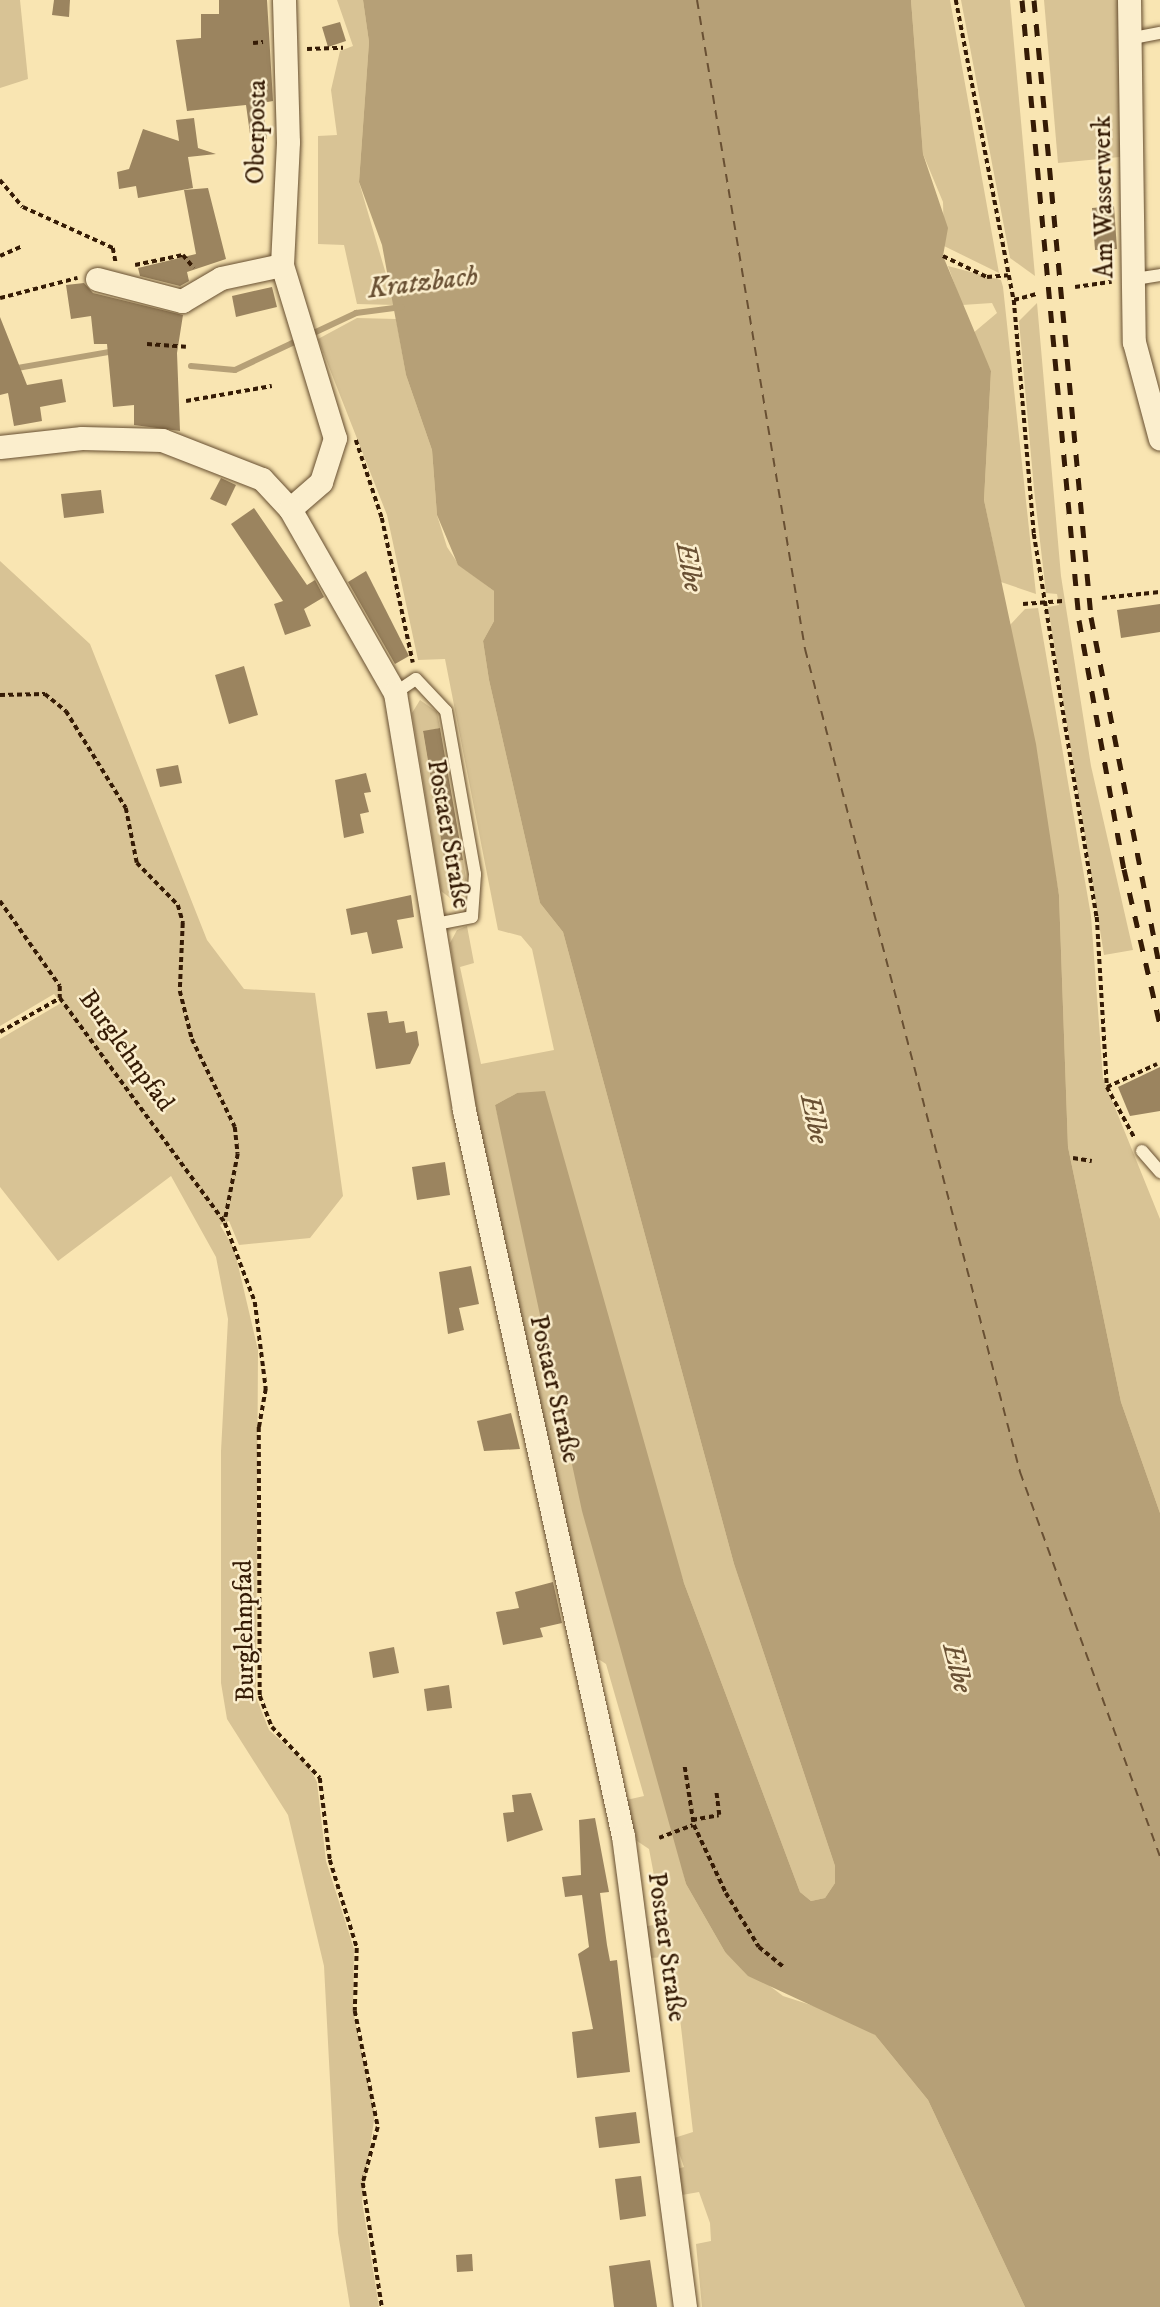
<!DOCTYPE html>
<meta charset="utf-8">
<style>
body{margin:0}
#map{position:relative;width:1160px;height:2307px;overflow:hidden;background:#f9e5b2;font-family:"IM FELL DW Pica",serif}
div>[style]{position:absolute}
.green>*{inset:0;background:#d8c395}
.water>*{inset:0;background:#b6a077}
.stream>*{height:6px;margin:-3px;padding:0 3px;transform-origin:3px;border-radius:3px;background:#b6a077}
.ferry>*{height:2px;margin-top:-1px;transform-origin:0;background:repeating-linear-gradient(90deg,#695033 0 9px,transparent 0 16px)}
.building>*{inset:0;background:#9b845f}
.path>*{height:3.5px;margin-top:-1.75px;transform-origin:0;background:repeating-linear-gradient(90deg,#351b05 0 5px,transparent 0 8.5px)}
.roads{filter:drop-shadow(0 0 2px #664e30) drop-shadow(0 0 2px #664e30)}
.lane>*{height:12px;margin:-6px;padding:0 6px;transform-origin:6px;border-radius:6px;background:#fbeecd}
.street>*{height:23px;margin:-11.5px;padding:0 11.5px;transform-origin:11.5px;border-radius:11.5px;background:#fbeecd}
.rail>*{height:5px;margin-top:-2.5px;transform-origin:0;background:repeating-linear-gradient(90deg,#351b05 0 12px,transparent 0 24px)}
span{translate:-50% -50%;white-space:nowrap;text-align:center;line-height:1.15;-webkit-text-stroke:5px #fbeecd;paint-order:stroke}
.street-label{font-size:26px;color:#351b05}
.water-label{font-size:28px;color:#695033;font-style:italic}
</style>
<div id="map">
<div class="green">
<div style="clip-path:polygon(0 0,20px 0,28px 79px,0 88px)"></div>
<div style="clip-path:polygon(337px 0,363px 0,369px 42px,359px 182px,395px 305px,357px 304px,344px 245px,318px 244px,318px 136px,337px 135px,331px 90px,340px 51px,353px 46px)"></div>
<div style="clip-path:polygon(911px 0,950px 0,999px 273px,944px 246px,943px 202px,923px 154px)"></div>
<div style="clip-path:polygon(961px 0,1010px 0,1035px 276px,1010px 258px)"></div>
<div style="clip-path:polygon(1044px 0,1121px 0,1120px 157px,1058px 163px)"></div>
<div style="clip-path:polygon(948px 266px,1001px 280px,1003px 287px,1036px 594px,1001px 582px,984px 500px,991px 371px,972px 334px,997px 313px,992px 303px,962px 305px)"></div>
<div style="clip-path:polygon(1037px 303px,1061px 576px,1091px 766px,1133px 950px,1104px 955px,1048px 607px,1059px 605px,1057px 594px,1046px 593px,1034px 489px,1019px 321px)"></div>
<div style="clip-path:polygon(357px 318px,396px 319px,406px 375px,432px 450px,437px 515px,447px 547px,459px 565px,494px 591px,494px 621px,483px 641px,489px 680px,540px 903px,563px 932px,734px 1564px,835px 1866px,835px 1883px,825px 1898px,811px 1901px,800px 1892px,684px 1583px,517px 1093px,495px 1105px,686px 1884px,725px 1952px,783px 1996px,845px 2016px,875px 2035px,928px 2100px,1025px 2307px,702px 2307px,696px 2244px,711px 2241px,710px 2223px,699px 2192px,682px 2195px,677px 2169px,684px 2167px,674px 2138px,693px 2132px,673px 1957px,647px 1958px,643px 1927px,663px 1923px,649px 1849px,628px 1835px,622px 1801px,644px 1796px,606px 1664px,592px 1655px,485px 1170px,450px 943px,457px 930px,467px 926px,474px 963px,460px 967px,481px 1064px,554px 1050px,532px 949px,521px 936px,498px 930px,445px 659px,418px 660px,387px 515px,318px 339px)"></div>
<div style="clip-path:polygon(0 561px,90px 644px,207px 940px,244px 989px,315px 993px,343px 1196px,310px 1238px,239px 1245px,229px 1221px,220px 1225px,234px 1248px,258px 1350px,256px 1697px,269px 1730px,308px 1765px,317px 1782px,326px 1861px,354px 1949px,353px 2010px,375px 2114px,362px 2201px,379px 2307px,350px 2307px,338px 2233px,324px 1966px,288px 1815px,227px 1719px,221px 1683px,221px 1451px,228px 1319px,216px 1257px,171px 1176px,58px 1261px,0 1187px,0 1039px,61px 1003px,54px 994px,0 1026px)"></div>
<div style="clip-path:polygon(1038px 608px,1091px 916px,1103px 1078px,1160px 1219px,1160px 1513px,1121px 1402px,1068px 1147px,1059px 895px,1010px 625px,1025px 609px)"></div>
<div style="clip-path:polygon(420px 700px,437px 712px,440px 728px,423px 732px,445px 862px,463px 860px,468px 891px,458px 904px,441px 891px,412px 713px)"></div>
</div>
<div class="water">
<div style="clip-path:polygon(363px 0,911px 0,923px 154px,948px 228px,943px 256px,991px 371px,984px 500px,1036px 744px,1059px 895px,1068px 1147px,1121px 1402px,1160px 1513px,1160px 2307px,1025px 2307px,928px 2100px,875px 2035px,748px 1976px,725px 1952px,686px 1884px,582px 1511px,495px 1105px,517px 1093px,545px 1091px,684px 1583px,800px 1892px,811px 1901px,825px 1898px,835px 1883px,835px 1866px,734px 1564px,563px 932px,540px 903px,489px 680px,483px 641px,494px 621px,494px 591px,458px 565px,437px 515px,432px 450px,406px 375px,382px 245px,359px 182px,369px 42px)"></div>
</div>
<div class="stream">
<div style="left:191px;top:366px;width:44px;rotate:5.2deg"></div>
<div style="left:235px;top:370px;width:134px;rotate:-25.2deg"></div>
<div style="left:356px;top:313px;width:46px;rotate:-7.4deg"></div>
<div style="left:0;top:371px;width:117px;rotate:-9.9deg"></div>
</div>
<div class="ferry">
<div style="left:697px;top:0;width:658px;rotate:80.55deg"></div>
<div style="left:805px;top:649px;width:851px;rotate:75.36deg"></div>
<div style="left:1020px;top:1472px;width:410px;rotate:70deg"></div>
</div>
<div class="building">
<div style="clip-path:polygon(54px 0,70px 0,69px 17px,52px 15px)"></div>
<div style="clip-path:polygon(219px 0,267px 0,273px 101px,262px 103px,267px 139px,251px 141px,246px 105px,187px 111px,176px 40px,201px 38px,201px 14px,219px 14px)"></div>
<div style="clip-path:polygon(340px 22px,346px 41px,328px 47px,322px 27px)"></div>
<div style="clip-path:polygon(194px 118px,198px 148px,216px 154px,188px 157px,193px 188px,138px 198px,136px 186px,119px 189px,117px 172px,129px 169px,143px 129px,179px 141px,176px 120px)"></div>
<div style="clip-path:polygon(208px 188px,226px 259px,187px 272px,189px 281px,180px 286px,140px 276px,138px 268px,196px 254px,184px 190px)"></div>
<div style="clip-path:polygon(1114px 206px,1117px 249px,1095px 250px,1092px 208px)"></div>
<div style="clip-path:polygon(84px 283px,93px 293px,183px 315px,177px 353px,180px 431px,134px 425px,134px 405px,113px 407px,107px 344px,94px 344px,91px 316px,71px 319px,66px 285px)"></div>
<div style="clip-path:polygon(272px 287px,277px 307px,236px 317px,232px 296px)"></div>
<div style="clip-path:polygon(0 317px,27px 385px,62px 379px,66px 402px,40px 407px,42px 421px,14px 426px,8px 393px,0 395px)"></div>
<div style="clip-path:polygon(221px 478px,236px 485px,226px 506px,210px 499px)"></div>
<div style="clip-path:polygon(101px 490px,104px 513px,64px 518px,61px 494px)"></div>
<div style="clip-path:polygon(254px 508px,307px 585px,315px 580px,324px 597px,304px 609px,311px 626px,285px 635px,274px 604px,283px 601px,231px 524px)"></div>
<div style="clip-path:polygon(366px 571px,409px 656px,395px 664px,348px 582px)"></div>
<div style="clip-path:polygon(1160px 604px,1160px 632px,1121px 638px,1117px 610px)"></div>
<div style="clip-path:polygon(244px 666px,258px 715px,229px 724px,215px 675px)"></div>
<div style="clip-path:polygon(440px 728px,463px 860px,445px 863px,423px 731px)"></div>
<div style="clip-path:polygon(178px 765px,182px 783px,160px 787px,156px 769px)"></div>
<div style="clip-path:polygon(366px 773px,371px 792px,364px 793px,369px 812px,360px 814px,364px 833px,344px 838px,335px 780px)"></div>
<div style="clip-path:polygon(411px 895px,414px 917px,397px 920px,403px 948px,372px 954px,367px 932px,351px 935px,346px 909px)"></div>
<div style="clip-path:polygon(387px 1011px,389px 1023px,404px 1021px,406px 1033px,417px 1031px,419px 1045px,410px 1064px,376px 1069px,367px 1013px)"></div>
<div style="clip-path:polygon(1160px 1067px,1160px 1111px,1130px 1116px,1118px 1087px)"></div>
<div style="clip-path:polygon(445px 1162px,450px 1195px,417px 1200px,412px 1167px)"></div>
<div style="clip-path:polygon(471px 1266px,479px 1304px,459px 1308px,464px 1330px,448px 1334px,439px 1272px)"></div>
<div style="clip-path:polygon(511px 1413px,520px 1449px,484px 1451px,477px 1421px)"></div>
<div style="clip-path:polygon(553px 1582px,562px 1623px,540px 1628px,543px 1637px,503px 1645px,496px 1612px,519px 1608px,515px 1592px)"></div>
<div style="clip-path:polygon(394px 1647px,399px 1673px,373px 1678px,369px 1652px)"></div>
<div style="clip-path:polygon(449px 1685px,452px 1708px,427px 1711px,424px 1689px)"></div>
<div style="clip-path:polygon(531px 1793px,543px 1830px,507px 1842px,503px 1813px,514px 1812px,512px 1795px)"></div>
<div style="clip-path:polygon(595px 1818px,609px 1892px,600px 1893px,607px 1945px,610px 1961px,617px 1960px,630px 2072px,577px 2078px,572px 2032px,593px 2029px,578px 1954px,589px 1947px,582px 1895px,565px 1897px,562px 1877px,581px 1875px,579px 1820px)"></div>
<div style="clip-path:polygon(636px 2112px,640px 2143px,599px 2148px,595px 2117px)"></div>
<div style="clip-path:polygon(641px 2176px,646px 2216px,620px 2220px,615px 2179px)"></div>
<div style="clip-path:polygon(472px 2254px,473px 2271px,457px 2272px,456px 2255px)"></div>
<div style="clip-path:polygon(650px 2260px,657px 2307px,614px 2307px,609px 2266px)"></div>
</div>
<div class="path">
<div style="left:956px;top:0;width:306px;rotate:79.1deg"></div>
<div style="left:1014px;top:300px;width:235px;rotate:85.1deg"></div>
<div style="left:1034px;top:534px;width:388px;rotate:80.7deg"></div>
<div style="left:1097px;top:917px;width:170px;rotate:86.6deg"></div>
<div style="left:1107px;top:1087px;width:57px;rotate:61.6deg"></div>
<div style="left:253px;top:43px;width:10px;rotate:-6deg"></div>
<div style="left:307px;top:49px;width:36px;rotate:-2deg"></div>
<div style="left:0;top:180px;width:35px;rotate:50deg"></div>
<div style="left:23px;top:207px;width:99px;rotate:24.5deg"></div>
<div style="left:113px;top:248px;width:15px;rotate:79deg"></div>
<div style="left:0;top:256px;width:24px;rotate:-24deg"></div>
<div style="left:943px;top:256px;width:49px;rotate:25.5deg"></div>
<div style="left:987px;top:277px;width:21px;rotate:-5deg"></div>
<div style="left:135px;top:265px;width:49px;rotate:-11.8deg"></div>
<div style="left:183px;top:255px;width:17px;rotate:50deg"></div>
<div style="left:1075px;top:287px;width:37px;rotate:-8deg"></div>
<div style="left:0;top:298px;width:80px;rotate:-14.6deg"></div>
<div style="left:1014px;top:300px;width:24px;rotate:-15deg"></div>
<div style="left:147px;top:344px;width:39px;rotate:4deg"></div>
<div style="left:186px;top:401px;width:87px;rotate:-9.9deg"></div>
<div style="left:356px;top:440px;width:82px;rotate:71.6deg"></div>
<div style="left:382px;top:518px;width:148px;rotate:77.9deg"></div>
<div style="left:1102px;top:598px;width:58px;rotate:-5.9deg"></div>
<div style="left:1023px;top:604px;width:40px;rotate:-4.3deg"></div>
<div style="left:0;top:695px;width:45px;rotate:-1.3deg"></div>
<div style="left:45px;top:694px;width:27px;rotate:39deg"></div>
<div style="left:66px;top:711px;width:114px;rotate:58.3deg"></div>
<div style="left:126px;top:808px;width:56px;rotate:78.7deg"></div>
<div style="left:137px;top:863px;width:59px;rotate:45.7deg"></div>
<div style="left:178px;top:905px;width:19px;rotate:74deg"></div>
<div style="left:183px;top:923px;width:68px;rotate:92.5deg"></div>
<div style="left:180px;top:991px;width:49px;rotate:76deg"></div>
<div style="left:192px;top:1039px;width:98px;rotate:64deg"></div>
<div style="left:235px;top:1127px;width:27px;rotate:84deg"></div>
<div style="left:238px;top:1154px;width:68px;rotate:101deg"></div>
<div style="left:0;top:901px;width:104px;rotate:54.8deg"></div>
<div style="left:60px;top:986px;width:12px;rotate:90deg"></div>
<div style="left:60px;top:998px;width:279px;rotate:53.7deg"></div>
<div style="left:225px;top:1223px;width:85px;rotate:69.2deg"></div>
<div style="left:255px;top:1302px;width:88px;rotate:82.8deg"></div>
<div style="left:266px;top:1389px;width:39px;rotate:100deg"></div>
<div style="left:259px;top:1427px;width:269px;rotate:89.8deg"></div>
<div style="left:260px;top:1696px;width:33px;rotate:69deg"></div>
<div style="left:272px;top:1727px;width:70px;rotate:46.7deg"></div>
<div style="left:320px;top:1778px;width:83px;rotate:83deg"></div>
<div style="left:330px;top:1860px;width:92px;rotate:72.9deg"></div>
<div style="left:357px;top:1948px;width:63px;rotate:91.8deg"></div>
<div style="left:355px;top:2011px;width:118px;rotate:78.8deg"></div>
<div style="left:378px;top:2127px;width:58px;rotate:105deg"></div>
<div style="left:363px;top:2183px;width:125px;rotate:81.3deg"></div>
<div style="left:0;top:1032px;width:69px;rotate:-29.5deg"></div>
<div style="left:1107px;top:1087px;width:55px;rotate:-24.7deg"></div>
<div style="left:1073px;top:1158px;width:19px;rotate:9deg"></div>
<div style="left:685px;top:1767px;width:59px;rotate:81.2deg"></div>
<div style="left:694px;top:1825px;width:75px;rotate:64.8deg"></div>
<div style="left:726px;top:1893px;width:63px;rotate:58.6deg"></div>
<div style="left:759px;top:1947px;width:32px;rotate:39deg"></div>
<div style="left:692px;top:1820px;width:27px;rotate:-10deg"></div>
<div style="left:719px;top:1815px;width:25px;rotate:-97deg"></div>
<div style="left:659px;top:1838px;width:36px;rotate:-21deg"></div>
</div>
<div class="roads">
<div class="lane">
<div style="left:1128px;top:39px;width:33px;rotate:-11deg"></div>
<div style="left:1135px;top:279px;width:25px;rotate:-9deg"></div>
<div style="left:395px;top:693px;width:25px;rotate:-34deg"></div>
<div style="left:416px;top:679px;width:44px;rotate:46.8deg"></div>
<div style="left:446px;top:711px;width:166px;rotate:79.9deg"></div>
<div style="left:475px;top:874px;width:43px;rotate:94deg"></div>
<div style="left:472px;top:917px;width:38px;rotate:169deg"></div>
<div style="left:1142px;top:1151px;width:28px;rotate:49deg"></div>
</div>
<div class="street">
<div style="left:284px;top:0;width:142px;rotate:88.4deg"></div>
<div style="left:288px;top:142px;width:123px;rotate:92.8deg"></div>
<div style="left:282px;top:265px;width:181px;rotate:73deg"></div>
<div style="left:335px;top:438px;width:46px;rotate:107.7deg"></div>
<div style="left:321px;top:482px;width:41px;rotate:138.9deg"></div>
<div style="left:1129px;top:0;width:342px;rotate:89.2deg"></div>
<div style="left:1134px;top:342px;width:100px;rotate:75deg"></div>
<div style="left:97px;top:279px;width:88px;rotate:14.5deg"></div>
<div style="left:182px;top:301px;width:45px;rotate:-30.5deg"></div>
<div style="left:221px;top:278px;width:62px;rotate:-12deg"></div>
<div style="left:0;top:447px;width:82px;rotate:-6.3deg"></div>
<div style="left:82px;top:438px;width:80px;rotate:1.4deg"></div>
<div style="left:162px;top:440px;width:107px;rotate:21.3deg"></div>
<div style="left:262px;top:479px;width:41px;rotate:47deg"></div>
<div style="left:290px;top:509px;width:212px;rotate:60.3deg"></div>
<div style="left:395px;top:693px;width:423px;rotate:80.6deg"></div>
<div style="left:464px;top:1110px;width:743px;rotate:77.65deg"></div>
<div style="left:623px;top:1836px;width:475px;rotate:82.5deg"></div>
</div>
</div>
<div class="rail">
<div style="left:1022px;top:0;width:623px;rotate:84.75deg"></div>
<div style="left:1079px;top:620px;width:253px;rotate:79.8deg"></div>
<div style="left:1124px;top:869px;width:160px;rotate:77deg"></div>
<div style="left:1034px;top:0;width:620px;rotate:84.72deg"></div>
<div style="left:1091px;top:617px;width:360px;rotate:78.9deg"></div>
</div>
<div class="street-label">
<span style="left:257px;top:132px;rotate:-89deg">Oberposta</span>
<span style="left:1104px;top:197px;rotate:-91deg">Am Wasserwerk</span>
<span style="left:448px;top:834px;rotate:80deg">Postaer Straße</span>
<span style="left:126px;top:1051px;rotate:54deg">Burglehnpfad</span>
<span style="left:554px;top:1389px;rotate:77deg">Postaer Straße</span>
<span style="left:245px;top:1631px;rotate:-91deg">Burglehnpfad</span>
<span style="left:666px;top:1947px;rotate:82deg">Postaer Straße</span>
</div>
<div class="water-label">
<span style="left:423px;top:283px;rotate:-7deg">Kratzbach</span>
<span style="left:689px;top:567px;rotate:79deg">Elbe</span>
<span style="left:814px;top:1119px;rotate:77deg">Elbe</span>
<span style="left:957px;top:1668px;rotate:75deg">Elbe</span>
</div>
</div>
